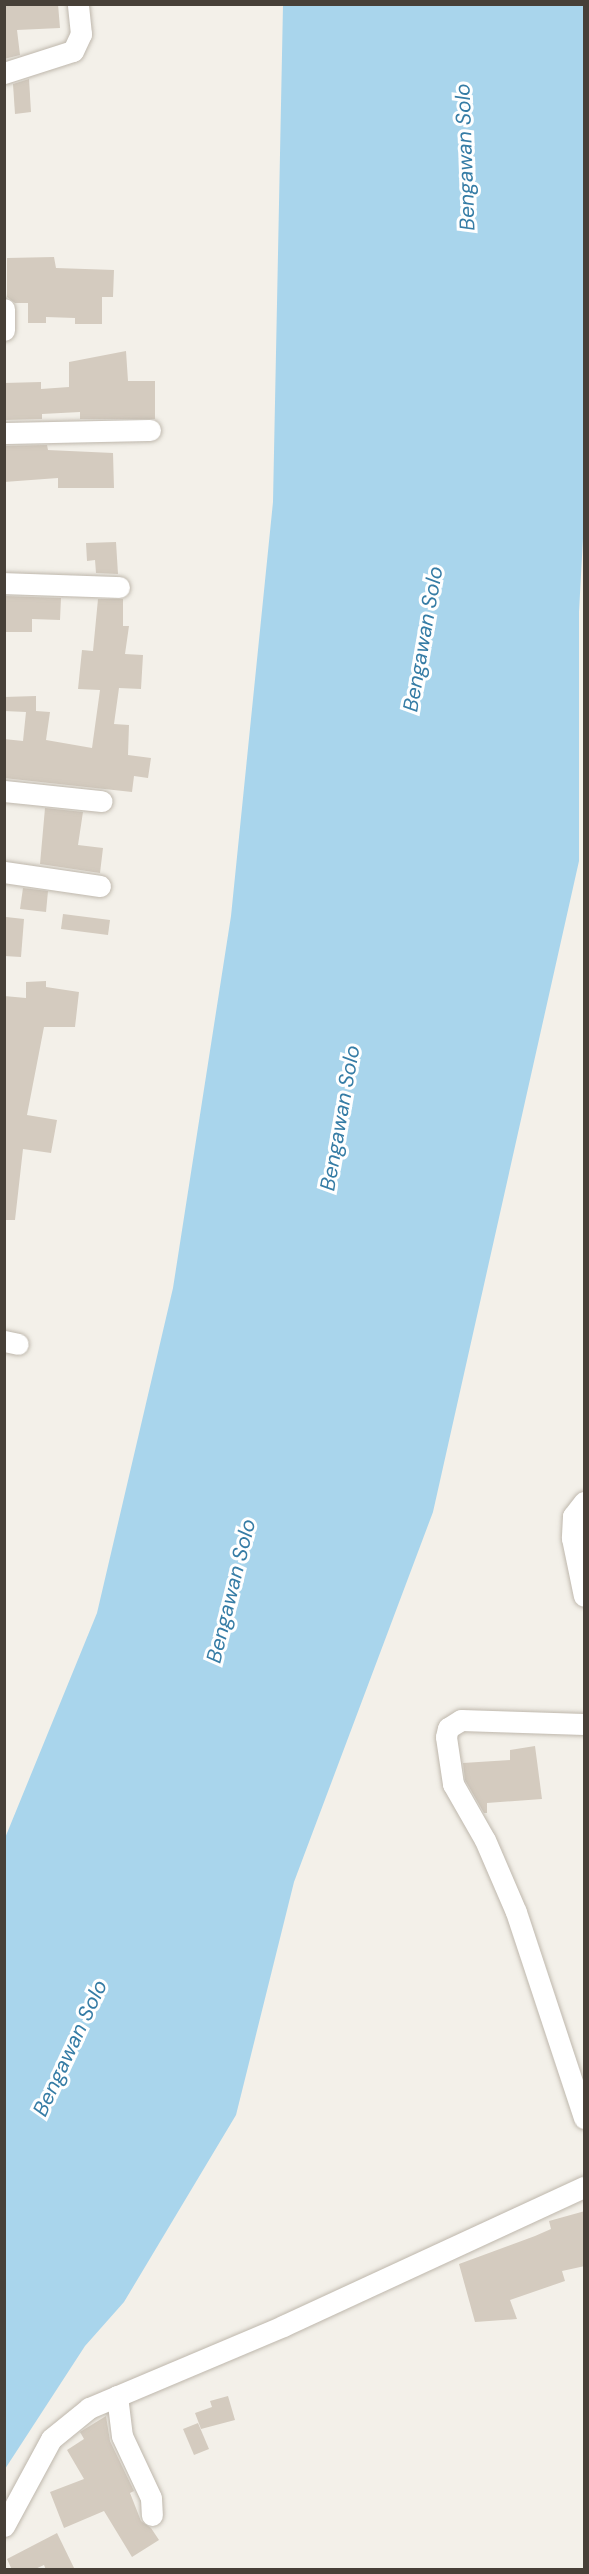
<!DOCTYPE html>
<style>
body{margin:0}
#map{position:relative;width:589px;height:2574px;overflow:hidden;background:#f3f0e9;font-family:"DM Sans",sans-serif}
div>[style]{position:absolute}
.water>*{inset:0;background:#a9d5ec}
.building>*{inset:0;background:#d4cbbf}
.roads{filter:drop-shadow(0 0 2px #beb7ac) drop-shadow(0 0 2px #beb7ac)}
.minor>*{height:21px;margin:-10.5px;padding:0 10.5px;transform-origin:10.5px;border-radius:10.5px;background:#fff}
span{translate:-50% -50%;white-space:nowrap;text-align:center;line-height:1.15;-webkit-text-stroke:6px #fff;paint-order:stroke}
.water-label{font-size:21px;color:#357ca5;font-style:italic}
.frame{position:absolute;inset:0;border:6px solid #474038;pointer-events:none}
</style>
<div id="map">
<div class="water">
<div style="clip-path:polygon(283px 5px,584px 5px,584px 520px,579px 612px,579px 861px,433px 1512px,294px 1882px,236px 2115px,124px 2302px,85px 2346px,5px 2469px,5px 1838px,97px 1613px,173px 1288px,231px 916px,273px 502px)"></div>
</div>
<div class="building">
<div style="clip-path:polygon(4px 4px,58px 4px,60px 28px,17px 30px,20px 55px,4px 59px)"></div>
<div style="clip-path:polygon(29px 79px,31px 112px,15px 114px,13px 84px)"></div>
<div style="clip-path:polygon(54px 257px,56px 268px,114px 270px,113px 297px,102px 297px,102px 324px,75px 324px,75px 318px,46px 317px,46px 323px,28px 323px,28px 303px,15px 303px,7px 297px,7px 258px)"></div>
<div style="clip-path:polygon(126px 351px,128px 381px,155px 381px,155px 419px,80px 419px,80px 412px,42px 414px,42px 419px,4px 420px,4px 383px,41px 382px,41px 389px,69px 387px,69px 362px)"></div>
<div style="clip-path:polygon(47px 445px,48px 450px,113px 453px,114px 488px,58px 488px,58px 478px,4px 482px,4px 446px)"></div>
<div style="clip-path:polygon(116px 542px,118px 574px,96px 573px,95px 560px,87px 561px,86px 543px)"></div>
<div style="clip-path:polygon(4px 596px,61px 598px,60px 620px,32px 619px,32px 632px,4px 632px)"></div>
<div style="clip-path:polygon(98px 599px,123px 599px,123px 626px,129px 626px,125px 654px,143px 655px,141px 689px,119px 688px,114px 724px,129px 725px,128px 755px,151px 758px,148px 778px,134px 776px,132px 792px,4px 778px,4px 739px,23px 741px,26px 712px,4px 711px,4px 697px,36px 696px,36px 711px,50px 712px,46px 740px,92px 748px,100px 690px,78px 689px,82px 650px,93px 651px)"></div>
<div style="clip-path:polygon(45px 808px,83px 812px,78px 845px,103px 848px,100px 873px,40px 864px)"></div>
<div style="clip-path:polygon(23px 888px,48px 891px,46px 912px,20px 909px)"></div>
<div style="clip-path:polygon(63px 914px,110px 920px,108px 935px,61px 929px)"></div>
<div style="clip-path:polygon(6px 917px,24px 919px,21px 957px,4px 956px)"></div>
<div style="clip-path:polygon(46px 981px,46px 987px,79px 992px,75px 1027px,44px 1027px,27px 1115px,57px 1120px,51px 1153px,23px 1149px,15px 1220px,4px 1220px,4px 996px,26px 998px,26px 982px)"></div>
<div style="clip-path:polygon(535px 1746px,542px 1799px,487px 1803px,487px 1813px,484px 1813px,465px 1780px,463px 1763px,510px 1760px,510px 1750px)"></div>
<div style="clip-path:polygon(585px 2211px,585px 2266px,562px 2271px,565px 2281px,510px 2300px,517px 2319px,475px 2322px,459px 2264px,535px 2236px,551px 2229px,549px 2221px)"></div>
<div style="clip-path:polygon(228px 2396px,235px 2420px,201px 2429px,195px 2413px,212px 2407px,210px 2401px)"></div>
<div style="clip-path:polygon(106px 2416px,110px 2441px,134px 2491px,130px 2493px,141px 2521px,151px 2528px,159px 2540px,132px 2557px,104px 2511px,64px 2528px,50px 2492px,84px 2479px,67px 2450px,84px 2439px,80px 2432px)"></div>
<div style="clip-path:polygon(198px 2423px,209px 2449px,194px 2455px,183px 2429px)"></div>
<div style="clip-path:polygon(57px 2533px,75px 2570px,46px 2570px,44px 2565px,33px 2570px,12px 2570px,7px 2559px)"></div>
</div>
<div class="roads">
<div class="minor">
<div style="left:4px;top:73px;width:72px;rotate:-17.7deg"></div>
<div style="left:73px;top:51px;width:19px;rotate:-65deg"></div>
<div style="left:81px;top:34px;width:30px;rotate:-96deg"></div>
<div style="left:4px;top:309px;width:21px;rotate:90deg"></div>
<div style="left:4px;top:433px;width:146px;rotate:-1.2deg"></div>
<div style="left:4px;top:583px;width:115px;rotate:2deg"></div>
<div style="left:4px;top:791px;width:98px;rotate:5.9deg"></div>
<div style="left:4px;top:872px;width:97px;rotate:8.3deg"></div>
<div style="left:4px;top:1341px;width:14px;rotate:12deg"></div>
<div style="left:584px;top:1502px;width:18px;rotate:128deg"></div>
<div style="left:573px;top:1516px;width:22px;rotate:93deg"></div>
<div style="left:572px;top:1538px;width:59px;rotate:78.3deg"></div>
<div style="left:584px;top:1724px;width:123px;rotate:-178.1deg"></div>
<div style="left:461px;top:1720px;width:15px;rotate:148deg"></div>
<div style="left:448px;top:1728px;width:9px;rotate:103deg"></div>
<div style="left:446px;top:1737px;width:48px;rotate:81.5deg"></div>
<div style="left:453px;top:1784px;width:64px;rotate:60.3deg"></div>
<div style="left:485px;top:1840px;width:78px;rotate:66.7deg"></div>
<div style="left:516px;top:1912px;width:217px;rotate:71.7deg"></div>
<div style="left:117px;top:2396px;width:40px;rotate:82.9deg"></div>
<div style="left:122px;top:2436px;width:68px;rotate:64.9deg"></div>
<div style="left:151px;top:2498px;width:17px;rotate:87deg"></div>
<div style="left:4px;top:2526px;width:99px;rotate:-61.6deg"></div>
<div style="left:51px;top:2439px;width:49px;rotate:-39.2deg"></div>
<div style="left:89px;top:2408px;width:211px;rotate:-22.9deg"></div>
<div style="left:283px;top:2326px;width:332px;rotate:-24.8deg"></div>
</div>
</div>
<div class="water-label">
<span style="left:465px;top:157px;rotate:-92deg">Bengawan Solo</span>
<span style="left:423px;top:639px;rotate:-80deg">Bengawan Solo</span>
<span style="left:340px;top:1118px;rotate:-80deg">Bengawan Solo</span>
<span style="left:231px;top:1591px;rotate:-76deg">Bengawan Solo</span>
<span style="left:70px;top:2048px;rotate:-65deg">Bengawan Solo</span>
</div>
<div class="frame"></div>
</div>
